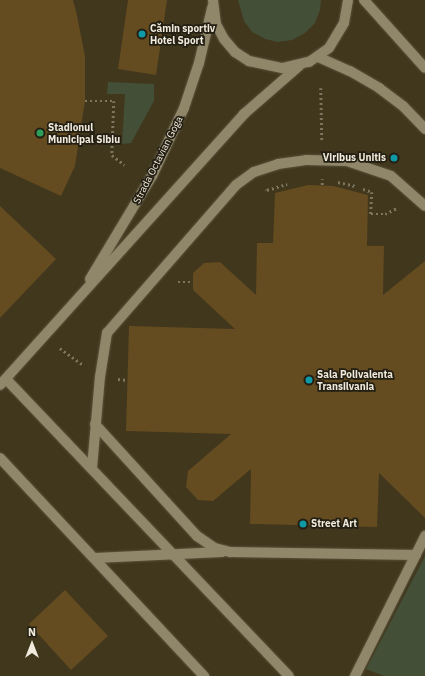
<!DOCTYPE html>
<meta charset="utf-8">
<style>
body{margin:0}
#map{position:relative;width:425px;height:676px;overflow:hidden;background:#40371d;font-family:"IBM Plex Sans",sans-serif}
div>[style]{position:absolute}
.green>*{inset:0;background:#434f36}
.building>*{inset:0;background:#644b20}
.path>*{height:2.5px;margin-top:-1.25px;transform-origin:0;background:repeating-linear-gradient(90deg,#7d755f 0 2px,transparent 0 5px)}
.roads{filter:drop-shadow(0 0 1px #5b533c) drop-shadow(0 0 1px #5b533c)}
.lane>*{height:10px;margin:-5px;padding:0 5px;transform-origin:5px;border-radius:5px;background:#90866a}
.secondary>*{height:10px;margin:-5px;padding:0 5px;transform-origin:5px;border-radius:5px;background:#90866a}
.dots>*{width:11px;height:11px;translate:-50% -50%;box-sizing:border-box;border:2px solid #231f13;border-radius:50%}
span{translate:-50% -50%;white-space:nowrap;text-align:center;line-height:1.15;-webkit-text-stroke:3.5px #231f13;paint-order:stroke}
.poi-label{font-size:10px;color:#f0ebdc;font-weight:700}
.left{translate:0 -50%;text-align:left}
.right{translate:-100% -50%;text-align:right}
.street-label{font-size:10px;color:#f0ebdc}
.north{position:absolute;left:12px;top:624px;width:40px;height:40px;-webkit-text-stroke:3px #231f13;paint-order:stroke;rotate:0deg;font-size:11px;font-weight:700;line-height:16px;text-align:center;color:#f0ebdc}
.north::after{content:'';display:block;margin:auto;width:14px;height:18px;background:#f0ebdc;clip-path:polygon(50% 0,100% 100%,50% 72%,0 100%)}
</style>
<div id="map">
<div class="green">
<div style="clip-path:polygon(238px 0,321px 0,320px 10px,315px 23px,305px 33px,292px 40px,278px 42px,265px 39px,252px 32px,244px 21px)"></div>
<div style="clip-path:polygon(108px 82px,154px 84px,154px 101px,131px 143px,122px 144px,125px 94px,107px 94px)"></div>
<div style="clip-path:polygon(425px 556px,425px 676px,384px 676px,366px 669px)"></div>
</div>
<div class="building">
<div style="clip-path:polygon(0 0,73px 0,76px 11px,85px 56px,85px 101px,75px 166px,61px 196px,0 168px)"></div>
<div style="clip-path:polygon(128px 0,167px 0,156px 75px,118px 69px)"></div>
<div style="clip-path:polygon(308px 185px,333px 186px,368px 195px,367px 246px,384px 246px,383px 295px,425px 261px,425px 518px,379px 473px,377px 527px,250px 524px,251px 469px,213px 501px,198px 500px,186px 487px,188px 471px,231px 434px,126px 431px,129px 326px,235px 329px,193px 290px,193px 273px,204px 263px,220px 262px,256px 295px,257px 243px,273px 243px,275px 193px)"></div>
<div style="clip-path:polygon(0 206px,56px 259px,0 318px)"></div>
<div style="clip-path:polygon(65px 590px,108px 636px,71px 670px,29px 624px)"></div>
</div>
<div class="path">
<div style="left:321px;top:88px;width:54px;rotate:88.9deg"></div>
<div style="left:85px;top:101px;width:29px"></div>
<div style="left:114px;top:101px;width:54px;rotate:92.1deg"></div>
<div style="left:112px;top:155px;width:16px;rotate:38deg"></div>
<div style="left:338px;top:182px;width:18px;rotate:13deg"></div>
<div style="left:322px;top:185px;width:6px;rotate:-90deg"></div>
<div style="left:266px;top:189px;width:1px;rotate:45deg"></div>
<div style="left:267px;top:190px;width:21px;rotate:-17deg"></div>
<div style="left:363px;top:189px;width:9px;rotate:18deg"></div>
<div style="left:372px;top:192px;width:22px;rotate:93deg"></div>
<div style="left:371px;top:214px;width:14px"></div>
<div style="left:385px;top:214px;width:13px;rotate:-27deg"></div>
<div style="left:178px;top:282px;width:15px"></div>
<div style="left:60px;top:348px;width:29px;rotate:36deg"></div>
<div style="left:118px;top:379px;width:9px;rotate:6deg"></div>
</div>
<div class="roads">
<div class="lane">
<div style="left:6px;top:379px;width:410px;rotate:46.4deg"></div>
<div style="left:95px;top:424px;width:151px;rotate:47.7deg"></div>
<div style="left:197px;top:536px;width:22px;rotate:34deg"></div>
<div style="left:215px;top:548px;width:16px;rotate:15deg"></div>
<div style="left:230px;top:552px;width:186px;rotate:0.9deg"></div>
<div style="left:0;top:458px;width:299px;rotate:46.9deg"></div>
<div style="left:92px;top:468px;width:91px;rotate:-85deg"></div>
<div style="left:100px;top:377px;width:45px;rotate:-81deg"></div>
<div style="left:107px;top:333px;width:196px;rotate:-48.9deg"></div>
<div style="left:236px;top:185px;width:22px;rotate:-36deg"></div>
<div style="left:254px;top:172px;width:25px;rotate:-18deg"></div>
<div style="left:278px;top:164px;width:28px;rotate:-8deg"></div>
<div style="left:306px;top:160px;width:41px;rotate:1.4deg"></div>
<div style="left:347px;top:161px;width:46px;rotate:18.8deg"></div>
<div style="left:391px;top:176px;width:45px;rotate:41.4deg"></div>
<div style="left:95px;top:558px;width:127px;rotate:-2.7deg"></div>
<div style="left:355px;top:676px;width:157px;rotate:-63.4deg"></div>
</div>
<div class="secondary">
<div style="left:213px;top:0;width:24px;rotate:83deg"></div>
<div style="left:216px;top:24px;width:17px;rotate:62deg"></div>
<div style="left:224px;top:39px;width:17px;rotate:50deg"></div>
<div style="left:235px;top:52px;width:17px;rotate:33deg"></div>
<div style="left:249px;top:61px;width:34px;rotate:12deg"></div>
<div style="left:282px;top:68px;width:28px;rotate:-13deg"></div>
<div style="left:309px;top:62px;width:24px;rotate:-35deg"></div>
<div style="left:329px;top:48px;width:29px;rotate:-59deg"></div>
<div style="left:344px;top:23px;width:23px;rotate:-80deg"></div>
<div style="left:364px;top:0;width:91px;rotate:48.1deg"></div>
<div style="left:318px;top:57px;width:35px;rotate:24deg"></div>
<div style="left:350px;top:71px;width:34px;rotate:30deg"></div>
<div style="left:379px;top:88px;width:30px;rotate:37deg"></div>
<div style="left:403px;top:106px;width:32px;rotate:46deg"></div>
<div style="left:90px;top:279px;width:120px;rotate:-59deg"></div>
<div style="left:152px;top:176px;width:75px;rotate:-64.8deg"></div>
<div style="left:184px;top:108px;width:47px;rotate:-71.6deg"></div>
<div style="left:199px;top:63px;width:57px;rotate:-76.7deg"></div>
<div style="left:0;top:385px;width:365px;rotate:-48deg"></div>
<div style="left:244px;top:114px;width:73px;rotate:-41.1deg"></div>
</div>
</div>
<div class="dots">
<div style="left:142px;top:34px;background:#0f9aa8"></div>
<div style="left:40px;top:133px;background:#2e9e5b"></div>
<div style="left:394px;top:158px;background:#0f9aa8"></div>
<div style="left:309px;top:380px;background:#0f9aa8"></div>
<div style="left:303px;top:524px;background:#0f9aa8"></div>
</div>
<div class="poi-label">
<span class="left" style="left:150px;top:34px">Cămin sportiv<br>Hotel Sport</span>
<span class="left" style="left:48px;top:133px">Stadionul<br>Municipal Sibiu</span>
<span class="right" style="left:386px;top:158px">Viribus Unitis</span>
<span class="left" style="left:317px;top:380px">Sala Polivalenta<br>Transilvania</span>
<span class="left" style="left:311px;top:524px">Street Art</span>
</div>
<div class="street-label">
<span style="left:158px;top:160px;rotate:-63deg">Strada Octavian Goga</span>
</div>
<div class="north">N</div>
</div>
